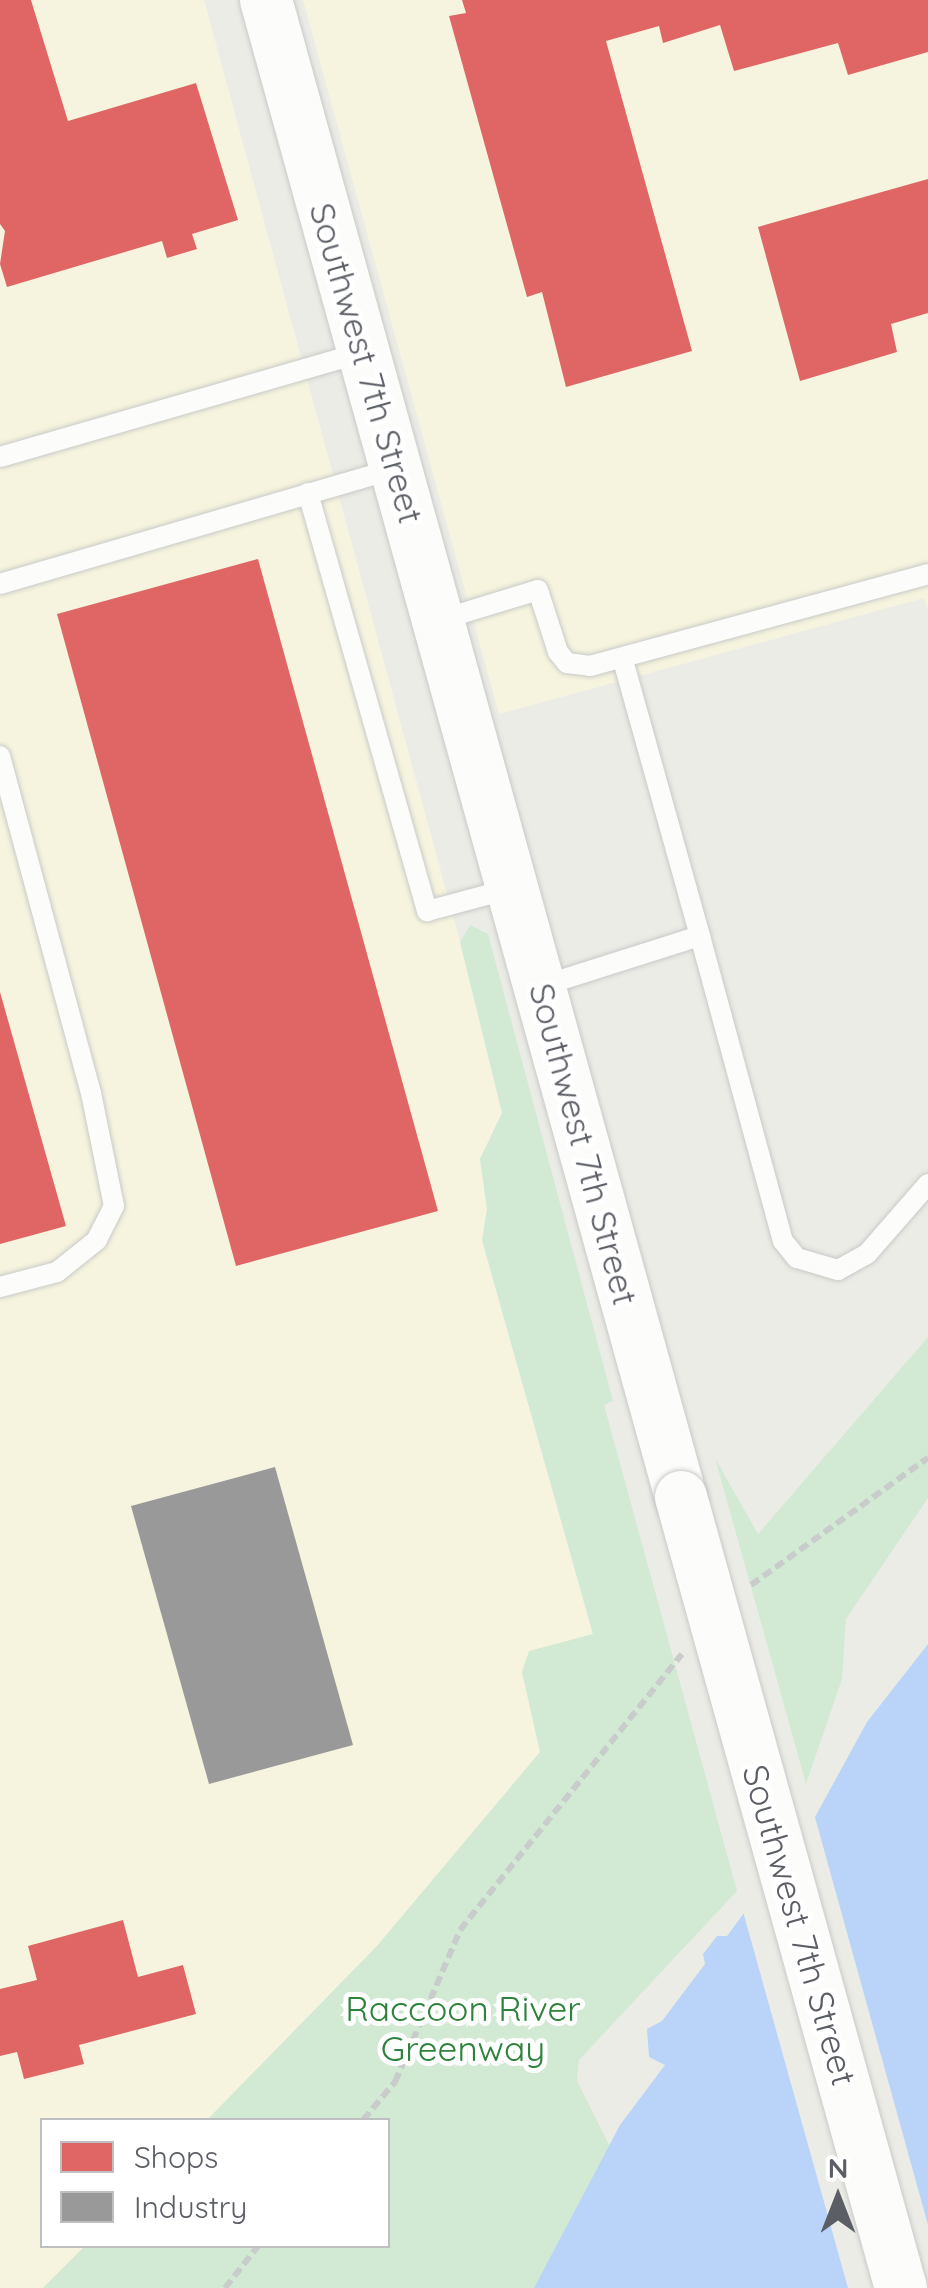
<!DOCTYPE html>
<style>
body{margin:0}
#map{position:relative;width:928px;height:2288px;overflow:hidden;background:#ecece6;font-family:Quicksand,sans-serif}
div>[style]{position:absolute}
.commercial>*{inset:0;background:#f6f4de}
.green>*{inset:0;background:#d2ead3}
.water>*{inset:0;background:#b9d4f8}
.pier>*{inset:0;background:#ecece6}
.shops>*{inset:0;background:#e06666}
.industry>*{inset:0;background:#999}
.path>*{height:6px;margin-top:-3px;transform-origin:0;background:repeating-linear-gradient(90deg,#c8cdcb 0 10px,transparent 0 15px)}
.roads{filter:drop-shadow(0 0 2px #c8cac8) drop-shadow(0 0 2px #c8cac8)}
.service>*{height:20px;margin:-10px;padding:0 10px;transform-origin:10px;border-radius:10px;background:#fcfcfb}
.secondary>*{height:52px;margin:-26px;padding:0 26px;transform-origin:26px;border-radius:26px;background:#fcfcfb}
.bridges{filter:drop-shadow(0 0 2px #c9cac9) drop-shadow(0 0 2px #c9cac9)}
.secondary-bridge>*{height:52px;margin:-26px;padding:0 26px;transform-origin:26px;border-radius:26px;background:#fcfcfb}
span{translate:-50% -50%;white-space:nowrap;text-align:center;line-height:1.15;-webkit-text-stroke:10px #fff;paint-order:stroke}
.street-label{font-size:35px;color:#5b5e65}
.park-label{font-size:35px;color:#2d823c}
.legend{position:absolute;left:40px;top:2118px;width:350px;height:130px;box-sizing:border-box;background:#fff;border:2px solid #bdbfc1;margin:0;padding:12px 18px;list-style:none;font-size:30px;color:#5b5e65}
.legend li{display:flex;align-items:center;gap:20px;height:50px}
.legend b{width:50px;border:2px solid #bdbfc1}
.north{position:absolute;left:788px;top:2148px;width:100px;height:100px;-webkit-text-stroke:8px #fff;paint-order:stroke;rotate:0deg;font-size:28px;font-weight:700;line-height:40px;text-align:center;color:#5b5e65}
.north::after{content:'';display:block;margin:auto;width:35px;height:45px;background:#5b5e65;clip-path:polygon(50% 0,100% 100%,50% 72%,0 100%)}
</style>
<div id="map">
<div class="commercial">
<div style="clip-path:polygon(0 0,204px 0,497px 1078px,502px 1113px,480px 1159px,487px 1209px,482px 1240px,593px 1635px,522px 1672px,540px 1752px,377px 1946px,207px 2120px,42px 2120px,42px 2246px,85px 2246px,43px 2288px,0 2288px)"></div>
<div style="clip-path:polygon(303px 0,928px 0,928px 610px,924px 598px,499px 714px)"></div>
</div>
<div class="green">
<div style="clip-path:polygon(470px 925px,488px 934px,613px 1401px,604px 1405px,737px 1891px,579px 2060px,577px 2081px,610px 2147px,534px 2288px,43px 2288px,85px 2246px,388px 2246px,388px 2120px,207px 2120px,377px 1946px,540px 1752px,522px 1672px,529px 1651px,593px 1634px,482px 1240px,487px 1209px,480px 1159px,502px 1113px,460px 942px)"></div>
<div style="clip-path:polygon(928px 1337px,928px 1498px,846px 1619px,842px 1679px,806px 1784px,715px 1458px,758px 1534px)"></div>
</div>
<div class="water">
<div style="clip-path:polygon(928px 1644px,928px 2288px,534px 2288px,620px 2125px,665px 2065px,649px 2057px,647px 2029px,662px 2021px,705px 1964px,703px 1954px,717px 1936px,727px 1936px,815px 1817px,867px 1722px)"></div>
</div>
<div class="pier">
<div style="clip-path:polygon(813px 1810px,928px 2225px,928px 2288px,848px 2288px,742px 1908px)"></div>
</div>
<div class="shops">
<div style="clip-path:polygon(0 0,31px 0,68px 121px,196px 83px,238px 220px,192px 234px,197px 249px,167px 258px,162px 241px,7px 287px,0 264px,5px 231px,0 224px)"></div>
<div style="clip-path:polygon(462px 0,928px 0,928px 52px,848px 75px,838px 43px,734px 71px,720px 25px,663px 43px,659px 26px,606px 41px,692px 351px,566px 387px,542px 292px,527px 297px,449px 16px,466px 13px)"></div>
<div style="clip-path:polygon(928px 179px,928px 313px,891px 324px,897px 352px,800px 381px,758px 227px)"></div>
<div style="clip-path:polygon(258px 559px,438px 1211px,236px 1266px,57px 614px)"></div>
<div style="clip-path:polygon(0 992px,66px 1226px,0 1244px)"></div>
<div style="clip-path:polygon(123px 1920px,138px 1977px,183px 1965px,196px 2014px,79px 2045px,84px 2064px,24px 2079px,17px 2052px,0 2056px,0 1989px,37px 1980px,28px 1946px)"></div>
</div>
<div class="industry">
<div style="clip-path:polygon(275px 1467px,353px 1745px,209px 1784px,131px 1506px)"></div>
</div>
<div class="path">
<div style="left:751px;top:1585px;width:218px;rotate:-35.7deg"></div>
<div style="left:363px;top:2120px;width:50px;rotate:-49.9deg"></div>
<div style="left:395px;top:2082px;width:165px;rotate:-66.8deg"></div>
<div style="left:460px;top:1930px;width:354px;rotate:-51.2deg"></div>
<div style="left:225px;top:2288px;width:53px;rotate:-51.8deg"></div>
</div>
<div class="roads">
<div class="service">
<div style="left:0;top:457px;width:378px;rotate:-16.1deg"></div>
<div style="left:308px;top:493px;width:435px;rotate:74.1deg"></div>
<div style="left:427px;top:911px;width:89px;rotate:-15deg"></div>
<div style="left:0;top:584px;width:413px;rotate:-16.3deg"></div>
<div style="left:440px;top:620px;width:102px;rotate:-17deg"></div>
<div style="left:538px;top:590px;width:65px;rotate:72.1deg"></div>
<div style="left:558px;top:652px;width:14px;rotate:51deg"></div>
<div style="left:567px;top:663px;width:23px;rotate:7deg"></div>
<div style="left:590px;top:666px;width:350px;rotate:-15.2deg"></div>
<div style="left:0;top:756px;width:349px;rotate:74.9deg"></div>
<div style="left:91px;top:1093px;width:115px;rotate:78.5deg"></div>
<div style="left:114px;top:1206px;width:38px;rotate:117deg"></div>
<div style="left:97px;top:1240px;width:51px;rotate:141.3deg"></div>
<div style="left:57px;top:1272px;width:59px;rotate:165.3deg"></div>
<div style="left:700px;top:936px;width:316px;rotate:74.8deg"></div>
<div style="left:783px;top:1241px;width:22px;rotate:51deg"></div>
<div style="left:797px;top:1258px;width:43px;rotate:16.3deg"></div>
<div style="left:838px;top:1270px;width:33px;rotate:-29deg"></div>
<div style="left:867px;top:1254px;width:93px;rotate:-48.9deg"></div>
<div style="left:542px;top:986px;width:166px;rotate:-17.6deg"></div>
<div style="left:700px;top:936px;width:287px;rotate:-105.6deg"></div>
</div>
<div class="secondary">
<div style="left:266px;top:0;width:1553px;rotate:74.51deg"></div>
</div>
</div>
<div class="bridges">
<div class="secondary-bridge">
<div style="left:681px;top:1497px;width:821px;rotate:74.46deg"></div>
</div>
</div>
<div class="street-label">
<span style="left:367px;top:363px;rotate:74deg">Southwest 7th Street</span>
<span style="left:584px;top:1144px;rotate:75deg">Southwest 7th Street</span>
<span style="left:800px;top:1925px;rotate:74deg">Southwest 7th Street</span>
</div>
<div class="park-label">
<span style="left:463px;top:2028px">Raccoon River<br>Greenway</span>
</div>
<ul class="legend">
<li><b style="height:28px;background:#e06666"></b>Shops</li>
<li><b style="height:28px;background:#999"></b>Industry</li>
</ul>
<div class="north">N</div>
</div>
